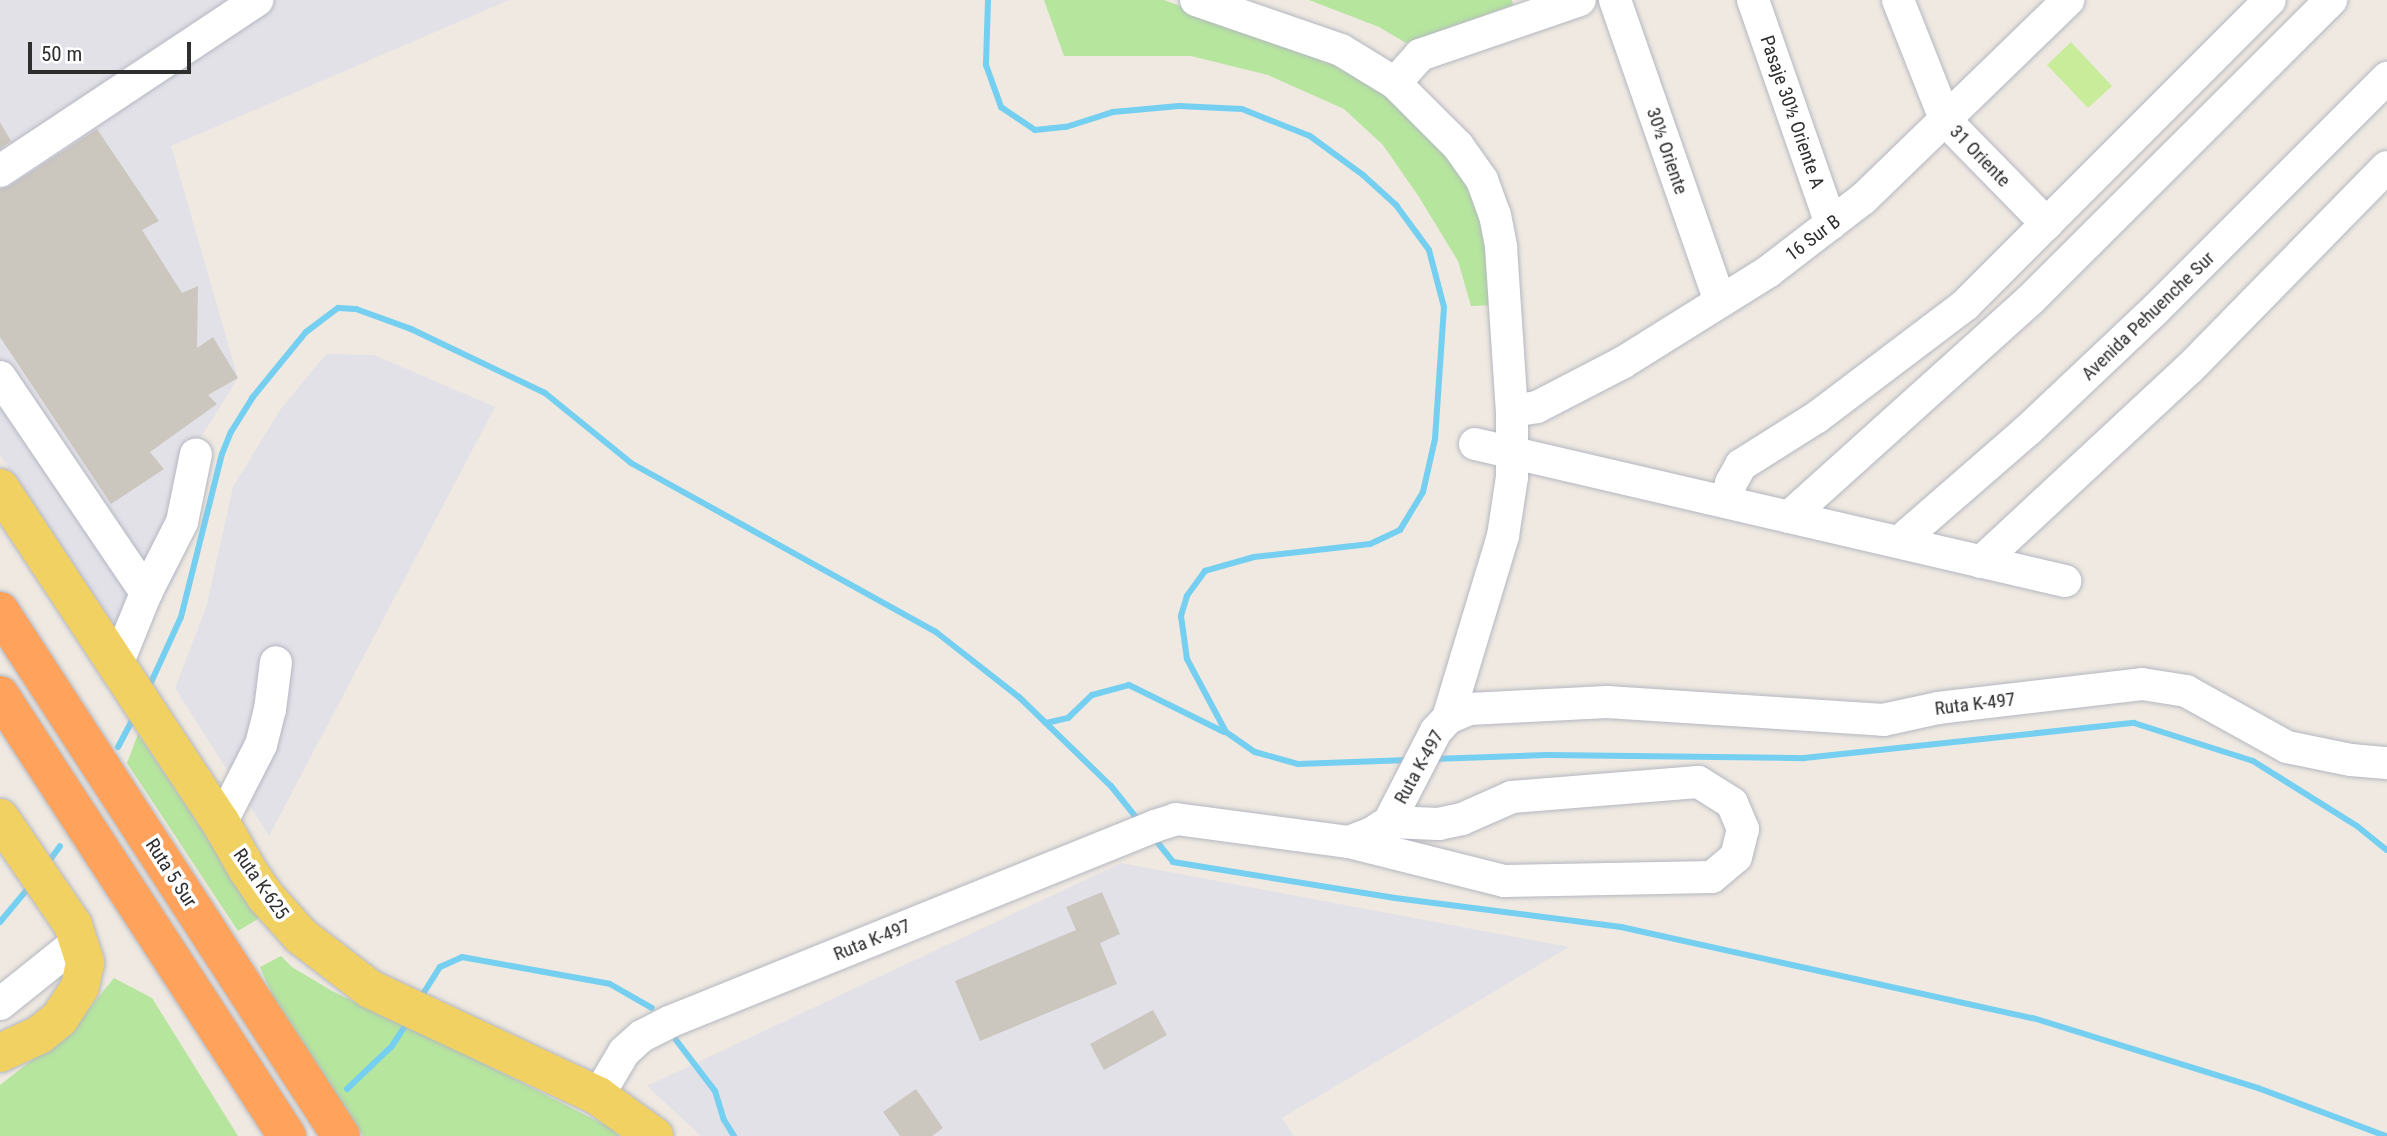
<!DOCTYPE html>
<meta charset="utf-8">
<style>
body{margin:0}
#map{position:relative;width:2387px;height:1136px;overflow:hidden;background:#efe9e1;font-family:"Roboto Condensed",sans-serif}
div>[style]{position:absolute}
.industrial>*{inset:0;background:#e3e1e8}
.green>*{inset:0;background:#b6e59e}
.pitch>*{inset:0;background:#c9ec9a}
.stream>*{height:6px;margin:-3px;padding:0 3px;transform-origin:3px;border-radius:3px;background:#75cff0}
.building>*{inset:0;background:#cbc7bf}
.roads{filter:drop-shadow(0 0 2px #b4b7c1) drop-shadow(0 0 2px #b4b7c1)}
.minor>*{height:32px;margin:-16px;padding:0 16px;transform-origin:16px;border-radius:16px;background:#fff}
.major>*{height:38px;margin:-19px;padding:0 19px;transform-origin:19px;border-radius:19px;background:#f2d163}
.highway>*{height:38px;margin:-19px;padding:0 19px;transform-origin:19px;border-radius:19px;background:#ffa35c}
span{translate:-50% -50%;white-space:nowrap;text-align:center;line-height:1.15;-webkit-text-stroke:7px #fff;paint-order:stroke}
.street-label{font-size:19px;color:#2e2e2e}
.scale{position:absolute;left:28px;top:42px;width:163px;height:32px;box-sizing:border-box;border:4px solid #2e2e2e;border-top:0;padding-left:9px;font-size:21px;line-height:24px;white-space:nowrap;color:#2e2e2e;-webkit-text-stroke:5px #fff;paint-order:stroke}
</style>
<div id="map">
<div class="industrial">
<div style="clip-path:polygon(0 0,509px 0,171px 146px,238px 378px,181px 469px,177px 574px,131px 654px,0 455px)"></div>
<div style="clip-path:polygon(326px 354px,374px 355px,495px 407px,269px 836px,175px 688px,206px 608px,233px 487px,280px 410px)"></div>
<div style="clip-path:polygon(1121px 863px,1569px 947px,1282px 1118px,1294px 1136px,701px 1136px,647px 1086px)"></div>
</div>
<div class="green">
<div style="clip-path:polygon(1044px 0,1164px 0,1312px 55px,1377px 84px,1455px 165px,1479px 211px,1494px 305px,1471px 306px,1458px 261px,1419px 197px,1383px 145px,1344px 109px,1268px 75px,1191px 56px,1064px 56px)"></div>
<div style="clip-path:polygon(1309px 0,1512px 0,1513px 5px,1406px 43px,1379px 27px)"></div>
<div style="clip-path:polygon(138px 734px,261px 917px,238px 931px,127px 763px)"></div>
<div style="clip-path:polygon(281px 956px,292px 967px,332px 991px,475px 1059px,609px 1127px,619px 1136px,363px 1136px,278px 1009px,260px 967px)"></div>
<div style="clip-path:polygon(114px 978px,152px 998px,238px 1136px,0 1136px,0 1085px,74px 1027px)"></div>
</div>
<div class="pitch">
<div style="clip-path:polygon(2071px 42px,2112px 86px,2088px 108px,2047px 65px)"></div>
</div>
<div class="stream">
<div style="left:988px;top:0;width:65px;rotate:91.8deg"></div>
<div style="left:986px;top:65px;width:45px;rotate:70.3deg"></div>
<div style="left:1001px;top:107px;width:41px;rotate:34.1deg"></div>
<div style="left:1035px;top:130px;width:31px;rotate:-6deg"></div>
<div style="left:1066px;top:127px;width:49px;rotate:-17.7deg"></div>
<div style="left:1113px;top:112px;width:66px;rotate:-5.2deg"></div>
<div style="left:1179px;top:106px;width:63px;rotate:2.7deg"></div>
<div style="left:1242px;top:109px;width:73px;rotate:21.7deg"></div>
<div style="left:1310px;top:136px;width:66px;rotate:36.3deg"></div>
<div style="left:1363px;top:175px;width:45px;rotate:42.3deg"></div>
<div style="left:1396px;top:205px;width:56px;rotate:53.7deg"></div>
<div style="left:1429px;top:250px;width:59px;rotate:75.3deg"></div>
<div style="left:1444px;top:307px;width:132px;rotate:93.9deg"></div>
<div style="left:1435px;top:439px;width:54px;rotate:102.8deg"></div>
<div style="left:1423px;top:492px;width:44px;rotate:121.2deg"></div>
<div style="left:1400px;top:530px;width:33px;rotate:155deg"></div>
<div style="left:1370px;top:544px;width:117px;rotate:173.6deg"></div>
<div style="left:1254px;top:557px;width:51px;rotate:164.1deg"></div>
<div style="left:1205px;top:571px;width:31px;rotate:126deg"></div>
<div style="left:1187px;top:596px;width:21px;rotate:107deg"></div>
<div style="left:1181px;top:616px;width:43px;rotate:82.1deg"></div>
<div style="left:1187px;top:659px;width:83px;rotate:61.9deg"></div>
<div style="left:1226px;top:732px;width:35px;rotate:35deg"></div>
<div style="left:1255px;top:752px;width:45px;rotate:15.6deg"></div>
<div style="left:1298px;top:764px;width:110px;rotate:-2.1deg"></div>
<div style="left:148px;top:689px;width:79px;rotate:-65.4deg"></div>
<div style="left:181px;top:617px;width:168px;rotate:-75.9deg"></div>
<div style="left:222px;top:454px;width:24px;rotate:-68deg"></div>
<div style="left:231px;top:432px;width:40px;rotate:-58deg"></div>
<div style="left:252px;top:398px;width:85px;rotate:-50.7deg"></div>
<div style="left:306px;top:332px;width:40px;rotate:-37deg"></div>
<div style="left:338px;top:308px;width:18px;rotate:3deg"></div>
<div style="left:356px;top:309px;width:59px;rotate:20deg"></div>
<div style="left:411px;top:329px;width:148px;rotate:25.5deg"></div>
<div style="left:545px;top:393px;width:111px;rotate:39.1deg"></div>
<div style="left:631px;top:463px;width:349px;rotate:29deg"></div>
<div style="left:936px;top:632px;width:105px;rotate:38.1deg"></div>
<div style="left:1019px;top:697px;width:128px;rotate:44.1deg"></div>
<div style="left:1111px;top:786px;width:45px;rotate:51.3deg"></div>
<div style="left:1046px;top:723px;width:23px;rotate:-13deg"></div>
<div style="left:1068px;top:718px;width:33px;rotate:-44deg"></div>
<div style="left:1092px;top:695px;width:38px;rotate:-15deg"></div>
<div style="left:1129px;top:685px;width:106px;rotate:26.3deg"></div>
<div style="left:118px;top:747px;width:34px;rotate:-62deg"></div>
<div style="left:1433px;top:759px;width:114px;rotate:-2deg"></div>
<div style="left:1547px;top:755px;width:257px;rotate:0.7deg"></div>
<div style="left:1804px;top:758px;width:332px;rotate:-6.1deg"></div>
<div style="left:2134px;top:723px;width:125px;rotate:17.7deg"></div>
<div style="left:2253px;top:761px;width:123px;rotate:32deg"></div>
<div style="left:2357px;top:826px;width:38px;rotate:39deg"></div>
<div style="left:1153px;top:837px;width:32px;rotate:51deg"></div>
<div style="left:1173px;top:862px;width:225px;rotate:9.2deg"></div>
<div style="left:1395px;top:898px;width:228px;rotate:7.3deg"></div>
<div style="left:1621px;top:927px;width:422px;rotate:12.5deg"></div>
<div style="left:2033px;top:1018px;width:236px;rotate:17.3deg"></div>
<div style="left:2258px;top:1088px;width:137px;rotate:20.6deg"></div>
<div style="left:47px;top:864px;width:22px;rotate:-54deg"></div>
<div style="left:0;top:922px;width:47px;rotate:-50.2deg"></div>
<div style="left:423px;top:994px;width:32px;rotate:-58deg"></div>
<div style="left:440px;top:967px;width:24px;rotate:-24deg"></div>
<div style="left:462px;top:957px;width:150px;rotate:10.3deg"></div>
<div style="left:610px;top:984px;width:48px;rotate:29.7deg"></div>
<div style="left:676px;top:1040px;width:64px;rotate:52.6deg"></div>
<div style="left:715px;top:1091px;width:30px;rotate:73deg"></div>
<div style="left:724px;top:1120px;width:19px;rotate:58deg"></div>
<div style="left:347px;top:1089px;width:62px;rotate:-43.7deg"></div>
<div style="left:392px;top:1046px;width:20px;rotate:-57deg"></div>
</div>
<div class="building">
<div style="clip-path:polygon(0 122px,11px 141px,0 149px)"></div>
<div style="clip-path:polygon(97px 129px,159px 221px,142px 230px,182px 293px,198px 286px,197px 348px,213px 337px,238px 378px,208px 395px,217px 404px,150px 452px,164px 469px,111px 504px,0 337px,0 189px,10px 186px)"></div>
<div style="clip-path:polygon(1102px 892px,1120px 934px,1100px 943px,1117px 984px,980px 1041px,955px 981px,1076px 930px,1066px 907px)"></div>
<div style="clip-path:polygon(1153px 1010px,1167px 1035px,1104px 1070px,1090px 1044px)"></div>
<div style="clip-path:polygon(916px 1089px,943px 1128px,932px 1136px,900px 1136px,883px 1112px)"></div>
</div>
<div class="roads">
<div class="minor">
<div style="left:1196px;top:0;width:153px;rotate:19deg"></div>
<div style="left:1341px;top:50px;width:63px;rotate:31.4deg"></div>
<div style="left:1395px;top:83px;width:89px;rotate:45deg"></div>
<div style="left:1458px;top:146px;width:42px;rotate:54.8deg"></div>
<div style="left:1482px;top:180px;width:37px;rotate:70deg"></div>
<div style="left:1495px;top:215px;width:33px;rotate:79deg"></div>
<div style="left:1501px;top:247px;width:164px;rotate:86.2deg"></div>
<div style="left:1512px;top:411px;width:66px;rotate:90deg"></div>
<div style="left:1512px;top:477px;width:60px;rotate:98.7deg"></div>
<div style="left:1503px;top:536px;width:190px;rotate:106.8deg"></div>
<div style="left:1615px;top:0;width:319px;rotate:70.8deg"></div>
<div style="left:1753px;top:0;width:237px;rotate:70.8deg"></div>
<div style="left:1898px;top:0;width:130px;rotate:68.4deg"></div>
<div style="left:1946px;top:121px;width:144px;rotate:45.6deg"></div>
<div style="left:1395px;top:83px;width:38px;rotate:-48deg"></div>
<div style="left:1420px;top:55px;width:169px;rotate:-19deg"></div>
<div style="left:0;top:171px;width:309px;rotate:-33.6deg"></div>
<div style="left:0;top:377px;width:261px;rotate:55.9deg"></div>
<div style="left:146px;top:593px;width:80px;rotate:112.1deg"></div>
<div style="left:1512px;top:411px;width:25px;rotate:-9deg"></div>
<div style="left:1537px;top:407px;width:96px;rotate:-27.4deg"></div>
<div style="left:1622px;top:363px;width:173px;rotate:-32deg"></div>
<div style="left:1769px;top:271px;width:118px;rotate:-37.5deg"></div>
<div style="left:1863px;top:199px;width:286px;rotate:-44.1deg"></div>
<div style="left:1475px;top:444px;width:606px;rotate:13.07deg"></div>
<div style="left:1726px;top:502px;width:20px;rotate:-75deg"></div>
<div style="left:1731px;top:483px;width:21px;rotate:-61deg"></div>
<div style="left:1741px;top:465px;width:90px;rotate:-32.3deg"></div>
<div style="left:1817px;top:417px;width:186px;rotate:-37.1deg"></div>
<div style="left:1965px;top:305px;width:431px;rotate:-45deg"></div>
<div style="left:1789px;top:517px;width:326px;rotate:-42deg"></div>
<div style="left:2031px;top:299px;width:424px;rotate:-44.9deg"></div>
<div style="left:1899px;top:542px;width:171px;rotate:-41deg"></div>
<div style="left:2028px;top:430px;width:176px;rotate:-43.4deg"></div>
<div style="left:2156px;top:309px;width:327px;rotate:-45deg"></div>
<div style="left:1981px;top:562px;width:285px;rotate:-42.9deg"></div>
<div style="left:2190px;top:368px;width:281px;rotate:-45.6deg"></div>
<div style="left:146px;top:593px;width:80px;rotate:-63.1deg"></div>
<div style="left:182px;top:522px;width:69px;rotate:-78.4deg"></div>
<div style="left:221px;top:823px;width:88px;rotate:-62.9deg"></div>
<div style="left:261px;top:745px;width:36px;rotate:-76deg"></div>
<div style="left:270px;top:710px;width:48px;rotate:-82.9deg"></div>
<div style="left:1349px;top:842px;width:160px;rotate:14.1deg"></div>
<div style="left:1504px;top:881px;width:208px;rotate:-1.1deg"></div>
<div style="left:1712px;top:877px;width:31px;rotate:-40deg"></div>
<div style="left:1736px;top:857px;width:29px;rotate:-76deg"></div>
<div style="left:1743px;top:829px;width:28px;rotate:-113deg"></div>
<div style="left:1732px;top:803px;width:40px;rotate:-148deg"></div>
<div style="left:1698px;top:782px;width:187px;rotate:175.4deg"></div>
<div style="left:1512px;top:797px;width:55px;rotate:156.3deg"></div>
<div style="left:1462px;top:819px;width:24px;rotate:168deg"></div>
<div style="left:1439px;top:824px;width:50px;rotate:-177.7deg"></div>
<div style="left:0;top:1004px;width:102px;rotate:-38.7deg"></div>
<div style="left:598px;top:1096px;width:51px;rotate:-59.4deg"></div>
<div style="left:624px;top:1052px;width:24px;rotate:-42deg"></div>
<div style="left:642px;top:1036px;width:30px;rotate:-27deg"></div>
<div style="left:669px;top:1022px;width:524px;rotate:-21.96deg"></div>
<div style="left:1155px;top:826px;width:22px;rotate:-18deg"></div>
<div style="left:1176px;top:819px;width:175px;rotate:7.6deg"></div>
<div style="left:1349px;top:842px;width:25px;rotate:-21deg"></div>
<div style="left:1372px;top:833px;width:20px;rotate:-33deg"></div>
<div style="left:1389px;top:822px;width:102px;rotate:-62.7deg"></div>
<div style="left:1436px;top:731px;width:18px;rotate:-47deg"></div>
<div style="left:1448px;top:718px;width:23px;rotate:-23deg"></div>
<div style="left:1469px;top:709px;width:138px;rotate:-2.9deg"></div>
<div style="left:1607px;top:702px;width:277px;rotate:3.7deg"></div>
<div style="left:1883px;top:720px;width:56px;rotate:-12.3deg"></div>
<div style="left:1938px;top:708px;width:205px;rotate:-6.7deg"></div>
<div style="left:2142px;top:684px;width:45px;rotate:9deg"></div>
<div style="left:2186px;top:691px;width:115px;rotate:29deg"></div>
<div style="left:2287px;top:747px;width:65px;rotate:11.5deg"></div>
<div style="left:2351px;top:760px;width:36px;rotate:5deg"></div>
</div>
<div class="major">
<div style="left:0;top:488px;width:401px;rotate:56.6deg"></div>
<div style="left:221px;top:823px;width:53px;rotate:60.5deg"></div>
<div style="left:247px;top:869px;width:34px;rotate:56deg"></div>
<div style="left:266px;top:897px;width:52px;rotate:48.1deg"></div>
<div style="left:301px;top:936px;width:87px;rotate:37.5deg"></div>
<div style="left:370px;top:989px;width:252px;rotate:25.1deg"></div>
<div style="left:598px;top:1096px;width:69px;rotate:35.5deg"></div>
<div style="left:0;top:818px;width:130px;rotate:55.7deg"></div>
<div style="left:73px;top:925px;width:40px;rotate:72deg"></div>
<div style="left:85px;top:963px;width:25px;rotate:102deg"></div>
<div style="left:80px;top:987px;width:38px;rotate:123deg"></div>
<div style="left:59px;top:1019px;width:26px;rotate:141deg"></div>
<div style="left:39px;top:1035px;width:43px;rotate:155.2deg"></div>
</div>
<div class="highway">
<div style="left:0;top:611px;width:626px;rotate:57deg"></div>
<div style="left:0;top:695px;width:526px;rotate:56.94deg"></div>
</div>
</div>
<div class="street-label">
<span style="left:1792px;top:112px;rotate:71deg">Pasaje 30½ Oriente A</span>
<span style="left:1667px;top:151px;rotate:71deg">30½ Oriente</span>
<span style="left:1980px;top:156px;rotate:46deg">31 Oriente</span>
<span style="left:1813px;top:238px;rotate:-37deg">16 Sur B</span>
<span style="left:2148px;top:316px;rotate:-44deg">Avenida Pehuenche Sur</span>
<span style="left:1975px;top:704px;rotate:-7deg">Ruta K-497</span>
<span style="left:1419px;top:767px;rotate:-61deg">Ruta K-497</span>
<span style="left:171px;top:873px;rotate:57deg">Ruta 5 Sur</span>
<span style="left:261px;top:884px;rotate:55deg">Ruta K-625</span>
<span style="left:872px;top:940px;rotate:-22deg">Ruta K-497</span>
</div>
<div class="scale">50 m</div>
</div>
